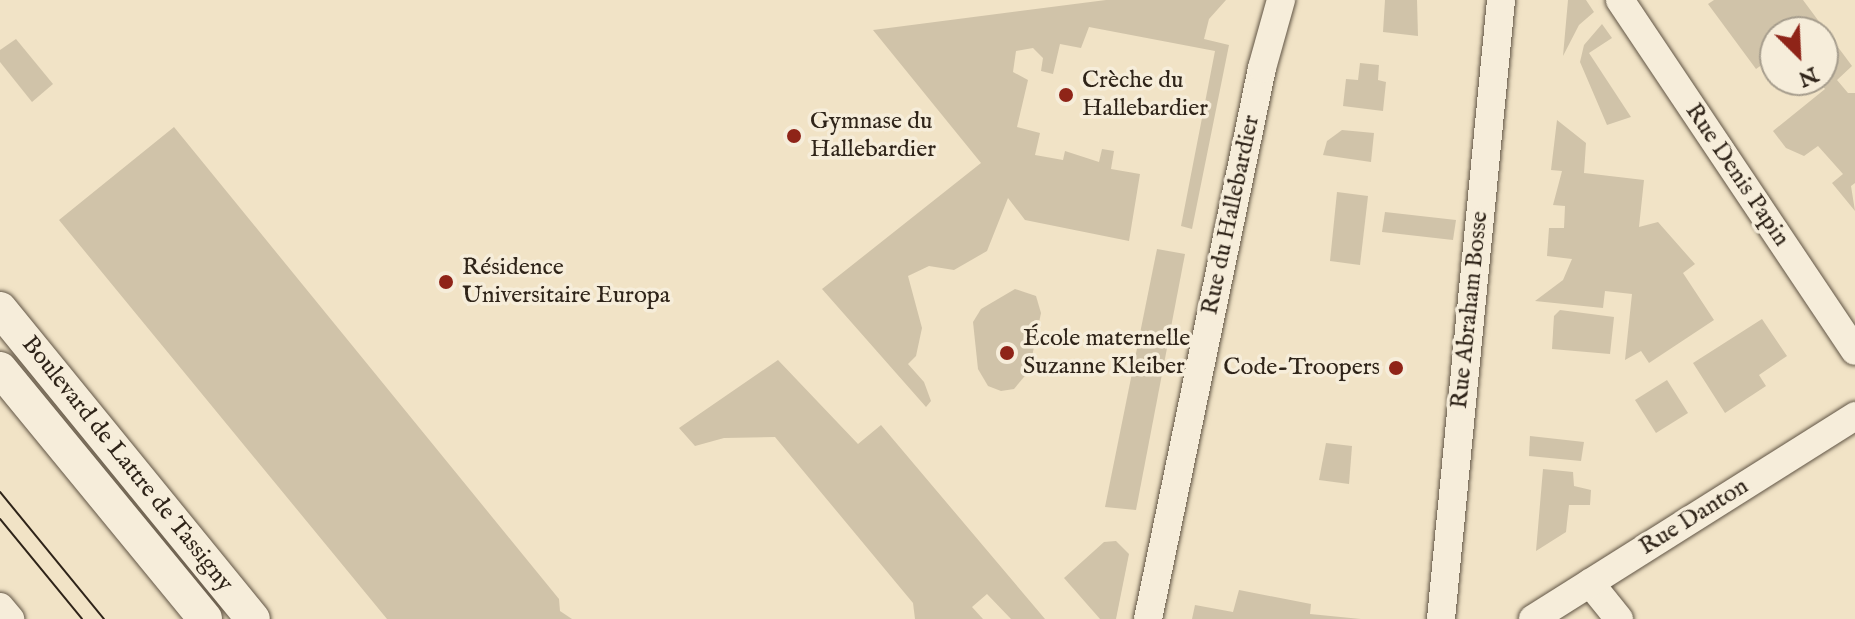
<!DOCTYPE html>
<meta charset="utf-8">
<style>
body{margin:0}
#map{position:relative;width:1855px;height:619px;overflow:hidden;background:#f1e3c6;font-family:"IM FELL English",serif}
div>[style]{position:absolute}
.green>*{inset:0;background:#d0c3a9}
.roads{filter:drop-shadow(0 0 2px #605444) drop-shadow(0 0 2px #605444)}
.minor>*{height:28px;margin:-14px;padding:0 14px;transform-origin:14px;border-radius:14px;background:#f6edda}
.tertiary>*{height:34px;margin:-17px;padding:0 17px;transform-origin:17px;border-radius:17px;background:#f6edda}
.tram>*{height:2px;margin:-1px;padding:0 1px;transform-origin:1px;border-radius:1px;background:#2f2419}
.dots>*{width:22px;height:22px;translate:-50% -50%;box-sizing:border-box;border:4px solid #f6edda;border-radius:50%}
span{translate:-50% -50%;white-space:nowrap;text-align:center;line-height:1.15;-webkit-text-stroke:7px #f6edda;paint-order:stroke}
.poi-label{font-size:24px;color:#2f2419}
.left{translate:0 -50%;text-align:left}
.right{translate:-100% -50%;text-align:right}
.street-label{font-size:24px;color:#2f2419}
.north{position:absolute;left:1759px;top:16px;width:80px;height:80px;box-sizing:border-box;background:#f6edda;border:2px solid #a69d8d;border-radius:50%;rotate:156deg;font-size:22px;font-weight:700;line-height:32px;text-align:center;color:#2f2419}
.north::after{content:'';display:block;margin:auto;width:28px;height:36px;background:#8f2418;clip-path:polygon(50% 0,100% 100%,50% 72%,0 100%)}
</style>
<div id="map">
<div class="green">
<div style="clip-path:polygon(1106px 0,1226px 0,1209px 19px,1204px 39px,1229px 45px,1192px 229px,1181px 226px,1215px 51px,1089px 27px,1081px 48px,1060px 44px,1053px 74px,1041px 71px,1043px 58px,1033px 48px,1016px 51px,1013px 72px,1028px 80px,1017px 127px,1040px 133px,1035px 155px,1063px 160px,1065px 151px,1099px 162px,1102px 149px,1114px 151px,1111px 169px,1140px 174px,1129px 241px,1025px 220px,1008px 198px,987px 251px,954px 270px,929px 266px,908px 276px,922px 328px,916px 356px,908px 364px,924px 382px,931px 401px,926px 407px,822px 289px,981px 163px,873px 30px)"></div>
<div style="clip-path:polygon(1385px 0,1417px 0,1418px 36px,1383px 32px)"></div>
<div style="clip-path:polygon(1568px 0,1586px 0,1594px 12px,1579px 25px,1563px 56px)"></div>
<div style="clip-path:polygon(1714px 0,1803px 0,1852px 66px,1837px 80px,1848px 93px,1855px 93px,1855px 183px,1851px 186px,1855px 211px,1832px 183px,1843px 174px,1818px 146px,1804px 156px,1786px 148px,1773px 131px,1825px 89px,1818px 80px,1823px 80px,1823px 32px,1775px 32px,1775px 73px,1766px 62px,1756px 69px,1708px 4px)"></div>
<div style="clip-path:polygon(1602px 24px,1612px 38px,1589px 53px,1631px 117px,1607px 125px,1580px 62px,1584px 45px)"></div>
<div style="clip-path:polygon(16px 39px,53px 84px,32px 102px,0 62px,0 50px)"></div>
<div style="clip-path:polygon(1360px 63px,1379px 65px,1378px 80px,1386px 82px,1383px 111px,1343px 106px,1346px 79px,1358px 80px)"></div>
<div style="clip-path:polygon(1557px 120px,1586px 143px,1584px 173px,1644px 180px,1639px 227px,1658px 222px,1695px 264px,1683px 273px,1714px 320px,1649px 363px,1641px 351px,1625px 360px,1632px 294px,1605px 291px,1603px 308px,1535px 301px,1563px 280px,1572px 259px,1547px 256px,1549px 228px,1564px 228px,1565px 206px,1553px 205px,1562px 171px,1551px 170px)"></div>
<div style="clip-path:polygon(174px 127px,559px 599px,560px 611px,572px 619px,387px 619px,59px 220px)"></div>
<div style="clip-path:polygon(1342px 130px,1374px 133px,1371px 162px,1323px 155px,1327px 141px)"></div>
<div style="clip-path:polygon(1337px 192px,1368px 196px,1360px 265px,1330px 261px)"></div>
<div style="clip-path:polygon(1385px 212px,1456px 220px,1453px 240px,1382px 232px)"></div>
<div style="clip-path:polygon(1157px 249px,1185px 254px,1136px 510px,1105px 507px)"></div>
<div style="clip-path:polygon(1015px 289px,1036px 296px,1041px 313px,1029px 371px,1014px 389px,1001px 391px,988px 386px,978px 369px,973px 322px,981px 309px)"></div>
<div style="clip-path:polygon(1560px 310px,1614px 317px,1610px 354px,1552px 349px,1554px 316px)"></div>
<div style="clip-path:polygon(1762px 319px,1787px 356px,1759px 375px,1766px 386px,1725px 413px,1693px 363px)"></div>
<div style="clip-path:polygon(778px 360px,858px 444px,881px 425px,1045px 619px,1011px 619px,987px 594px,972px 607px,983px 619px,915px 619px,913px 603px,775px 437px,724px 438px,695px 446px,679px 428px)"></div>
<div style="clip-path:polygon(1667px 380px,1688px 413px,1656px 433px,1635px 400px)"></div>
<div style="clip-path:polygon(1530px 436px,1584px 442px,1581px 461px,1529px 456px)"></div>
<div style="clip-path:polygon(1326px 443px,1352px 446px,1349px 484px,1319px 480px)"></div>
<div style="clip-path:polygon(1543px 469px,1573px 472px,1574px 486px,1591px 490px,1590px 505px,1569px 505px,1566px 532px,1536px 551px)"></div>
<div style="clip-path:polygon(1116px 541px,1129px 554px,1116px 619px,1100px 619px,1064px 578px,1104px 542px)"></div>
<div style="clip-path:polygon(1239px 590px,1311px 604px,1310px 614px,1361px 619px,1192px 619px,1195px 605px,1233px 612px)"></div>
</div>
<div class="roads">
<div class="minor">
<div style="left:1620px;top:0;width:422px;rotate:56.2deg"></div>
<div style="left:1590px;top:583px;width:46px;rotate:51.1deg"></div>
<div style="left:0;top:607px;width:16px;rotate:50deg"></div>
<div style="left:1148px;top:619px;width:563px;rotate:-78.31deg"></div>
<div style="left:1262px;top:68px;width:71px;rotate:-74.4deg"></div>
<div style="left:1441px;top:619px;width:622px;rotate:-84.46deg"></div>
<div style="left:1533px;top:619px;width:381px;rotate:-32.2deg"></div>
</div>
<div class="tertiary">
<div style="left:0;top:309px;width:400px;rotate:50.8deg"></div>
<div style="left:0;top:369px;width:323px;rotate:50.6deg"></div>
</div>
</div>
<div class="tram">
<div style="left:0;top:492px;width:164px;rotate:50.7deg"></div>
<div style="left:0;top:519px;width:129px;rotate:50.6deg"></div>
</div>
<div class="dots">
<div style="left:1066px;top:95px;background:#8f2418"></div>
<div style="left:794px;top:136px;background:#8f2418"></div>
<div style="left:446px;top:282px;background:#8f2418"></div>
<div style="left:1007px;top:353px;background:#8f2418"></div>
<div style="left:1396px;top:368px;background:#8f2418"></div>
</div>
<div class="poi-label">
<span class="left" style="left:1082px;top:95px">Crèche du<br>Hallebardier</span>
<span class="left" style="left:810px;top:136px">Gymnase du<br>Hallebardier</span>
<span class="left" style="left:462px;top:282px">Résidence<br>Universitaire Europa</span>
<span class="left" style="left:1023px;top:353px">École maternelle<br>Suzanne Kleiber</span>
<span class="right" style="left:1380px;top:368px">Code-Troopers</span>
</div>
<div class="street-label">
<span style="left:1737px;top:175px;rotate:56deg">Rue Denis Papin</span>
<span style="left:1231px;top:215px;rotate:-78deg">Rue du Hallebardier</span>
<span style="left:1470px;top:310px;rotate:-84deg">Rue Abraham Bosse</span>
<span style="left:127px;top:464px;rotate:51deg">Boulevard de Lattre de Tassigny</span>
<span style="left:1694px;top:517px;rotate:-32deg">Rue Danton</span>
</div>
<div class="north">N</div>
</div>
